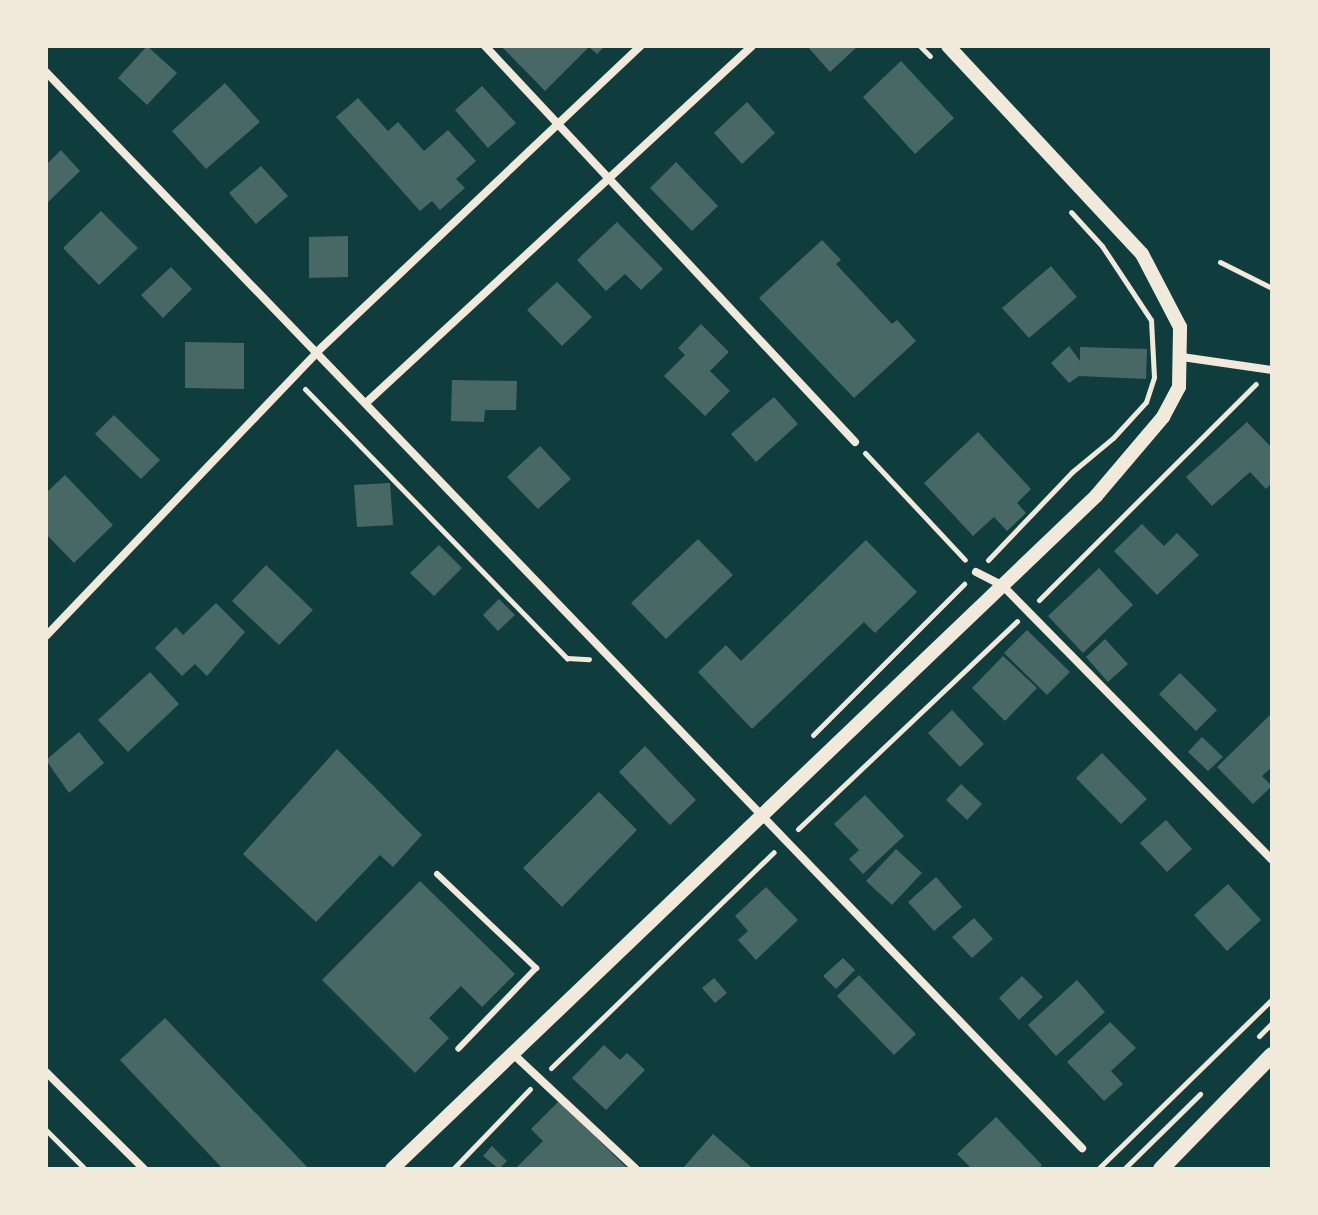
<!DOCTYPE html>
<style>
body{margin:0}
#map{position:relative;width:1318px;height:1215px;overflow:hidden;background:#0f3d3e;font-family:Barlow,sans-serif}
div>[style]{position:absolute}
.building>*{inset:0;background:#486865}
.path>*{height:5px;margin:-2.5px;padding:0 2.5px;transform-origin:2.5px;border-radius:2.5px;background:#f1e9da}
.service>*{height:6px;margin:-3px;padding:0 3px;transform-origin:3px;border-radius:3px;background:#f1e9da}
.minor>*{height:8px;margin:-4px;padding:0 4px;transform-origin:4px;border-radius:4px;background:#f1e9da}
.tertiary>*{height:14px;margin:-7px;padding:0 7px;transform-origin:7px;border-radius:7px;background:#f1e9da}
.secondary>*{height:16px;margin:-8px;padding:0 8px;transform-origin:8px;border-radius:8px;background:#f1e9da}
span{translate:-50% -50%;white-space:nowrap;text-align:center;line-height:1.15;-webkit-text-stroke:7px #f1e9da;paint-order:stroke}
.frame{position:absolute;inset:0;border:48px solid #f1e9da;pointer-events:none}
</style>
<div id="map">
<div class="building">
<div style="clip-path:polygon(147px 46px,177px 73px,147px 105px,118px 78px)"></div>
<div style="clip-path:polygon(605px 46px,597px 54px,589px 47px,545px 91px,503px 48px)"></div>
<div style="clip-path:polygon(807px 46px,858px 46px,830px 72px)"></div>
<div style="clip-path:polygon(901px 61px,954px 118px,915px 154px,863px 97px)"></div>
<div style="clip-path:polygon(225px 83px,260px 122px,206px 169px,172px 131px)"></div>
<div style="clip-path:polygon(482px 86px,516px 123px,488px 148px,455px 110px)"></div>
<div style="clip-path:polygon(358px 98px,388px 131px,398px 122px,424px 151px,448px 130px,476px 161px,456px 179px,465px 188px,440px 210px,432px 201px,420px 211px,336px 117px)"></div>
<div style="clip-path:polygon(747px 102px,775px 133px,742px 164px,714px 133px)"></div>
<div style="clip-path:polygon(61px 150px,80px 171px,46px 204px,46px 165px)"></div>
<div style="clip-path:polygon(676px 162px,718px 206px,692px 231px,650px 188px)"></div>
<div style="clip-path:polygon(261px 166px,288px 196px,256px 224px,229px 193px)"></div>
<div style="clip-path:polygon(101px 211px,138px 248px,99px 285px,63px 248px)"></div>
<div style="clip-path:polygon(617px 222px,663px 269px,641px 290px,625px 274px,606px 291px,577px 260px)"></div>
<div style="clip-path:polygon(348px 236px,348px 277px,309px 278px,309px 237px)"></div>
<div style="clip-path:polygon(822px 240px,841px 260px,836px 264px,892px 324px,897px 320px,916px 341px,854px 398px,759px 298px)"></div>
<div style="clip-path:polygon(1051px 266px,1077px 297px,1029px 338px,1002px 308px)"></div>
<div style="clip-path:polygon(171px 267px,192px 289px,163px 318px,141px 295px)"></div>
<div style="clip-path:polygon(557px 282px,592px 317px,562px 346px,527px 310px)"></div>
<div style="clip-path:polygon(701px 324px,729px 352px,710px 371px,730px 391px,705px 416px,664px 376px,685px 355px,678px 348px)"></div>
<div style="clip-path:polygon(185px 342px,244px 343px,244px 389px,185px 388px)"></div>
<div style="clip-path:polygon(1069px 346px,1080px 361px,1080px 347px,1147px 349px,1146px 379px,1079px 376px,1069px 383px,1051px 363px)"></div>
<div style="clip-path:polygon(452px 380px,517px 381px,516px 410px,485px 410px,484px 422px,451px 421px)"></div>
<div style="clip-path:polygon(774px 397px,798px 424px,756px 462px,731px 434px)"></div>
<div style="clip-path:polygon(114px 415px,160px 460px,141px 479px,95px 434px)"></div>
<div style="clip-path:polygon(1247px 422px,1272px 448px,1272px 483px,1266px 489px,1250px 472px,1212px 506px,1186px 477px)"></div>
<div style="clip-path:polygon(978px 432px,1031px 489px,1017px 503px,1026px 513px,1007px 531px,994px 517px,973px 536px,924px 483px)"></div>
<div style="clip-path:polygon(540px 446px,571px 479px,538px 509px,507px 477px)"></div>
<div style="clip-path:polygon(65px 475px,113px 525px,74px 563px,46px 534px,46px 493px)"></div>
<div style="clip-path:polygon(390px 483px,393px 525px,357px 527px,354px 485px)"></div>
<div style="clip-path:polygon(1142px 524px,1164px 546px,1177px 533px,1199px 555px,1157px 595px,1114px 551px)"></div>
<div style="clip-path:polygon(698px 539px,733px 575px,666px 639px,631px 603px)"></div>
<div style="clip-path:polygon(866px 540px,917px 592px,875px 633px,864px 622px,752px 729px,698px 672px,726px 645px,741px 661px)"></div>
<div style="clip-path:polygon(439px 545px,462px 568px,434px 596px,410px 573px)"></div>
<div style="clip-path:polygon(266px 565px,313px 610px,279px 645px,232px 601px)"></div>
<div style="clip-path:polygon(1099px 568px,1133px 605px,1083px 653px,1048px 616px)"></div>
<div style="clip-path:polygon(499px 599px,515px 615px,498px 631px,483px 615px)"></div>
<div style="clip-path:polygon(216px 603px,245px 632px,207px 676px,195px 664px,182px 676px,155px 648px,176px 627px,183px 635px)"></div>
<div style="clip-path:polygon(1027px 630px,1070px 672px,1047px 695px,1004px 653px)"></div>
<div style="clip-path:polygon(1105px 639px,1128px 664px,1108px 682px,1086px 657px)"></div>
<div style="clip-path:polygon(1003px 656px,1037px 688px,1005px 721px,972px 688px)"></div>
<div style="clip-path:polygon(150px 672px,179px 704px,128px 752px,98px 720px)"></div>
<div style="clip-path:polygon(1180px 673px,1217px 710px,1196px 731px,1159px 694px)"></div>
<div style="clip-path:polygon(952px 710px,984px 744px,960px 767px,928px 733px)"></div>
<div style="clip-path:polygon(1270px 715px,1272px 767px,1262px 776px,1272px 786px,1253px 804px,1217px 767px)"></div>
<div style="clip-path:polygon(79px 732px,104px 763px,69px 793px,46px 760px)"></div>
<div style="clip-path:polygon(1202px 737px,1223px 757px,1208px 771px,1188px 752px)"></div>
<div style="clip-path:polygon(645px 746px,696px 800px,670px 825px,619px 772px)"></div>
<div style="clip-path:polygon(337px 749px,422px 835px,393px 867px,380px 855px,316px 922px,243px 854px)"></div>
<div style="clip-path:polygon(1102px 753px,1147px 799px,1121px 824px,1076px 778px)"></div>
<div style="clip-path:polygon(961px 784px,982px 804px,967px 820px,946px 800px)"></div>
<div style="clip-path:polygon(599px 792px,637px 830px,562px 907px,523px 868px)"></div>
<div style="clip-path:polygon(865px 795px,904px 836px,863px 874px,849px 859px,859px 850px,834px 824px)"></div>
<div style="clip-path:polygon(1166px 820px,1192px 849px,1167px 872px,1140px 843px)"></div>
<div style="clip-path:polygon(896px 849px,922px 873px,892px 905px,866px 881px)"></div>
<div style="clip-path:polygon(936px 877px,962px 907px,934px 931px,908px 902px)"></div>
<div style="clip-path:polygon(420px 881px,515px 974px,482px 1007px,461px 986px,429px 1018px,449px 1038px,415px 1073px,322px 980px)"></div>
<div style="clip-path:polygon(1228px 884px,1261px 920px,1227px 951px,1194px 915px)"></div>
<div style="clip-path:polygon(766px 887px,798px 920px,756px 960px,738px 940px,748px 931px,735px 916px)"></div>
<div style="clip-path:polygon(974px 918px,993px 939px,972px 958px,952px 937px)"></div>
<div style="clip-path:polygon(843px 958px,855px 970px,836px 989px,823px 976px)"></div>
<div style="clip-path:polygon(859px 975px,916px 1034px,894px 1055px,837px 996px)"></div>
<div style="clip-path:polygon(1022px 976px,1043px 997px,1019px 1020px,999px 998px)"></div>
<div style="clip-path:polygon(714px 978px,727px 993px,715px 1003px,702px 988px)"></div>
<div style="clip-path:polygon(1077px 980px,1105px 1012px,1056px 1056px,1028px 1025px)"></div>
<div style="clip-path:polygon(165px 1018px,309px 1169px,223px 1169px,120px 1060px)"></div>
<div style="clip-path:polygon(1110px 1022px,1136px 1048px,1111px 1071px,1123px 1084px,1104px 1101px,1067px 1062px)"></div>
<div style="clip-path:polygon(604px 1045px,620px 1060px,627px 1053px,645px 1070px,606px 1110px,572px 1078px)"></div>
<div style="clip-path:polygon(559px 1101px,628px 1169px,515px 1169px,543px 1141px,531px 1129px)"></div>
<div style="clip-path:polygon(996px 1117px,1042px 1165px,1038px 1169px,972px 1169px,957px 1154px)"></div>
<div style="clip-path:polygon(713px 1134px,751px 1167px,749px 1169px,682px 1169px)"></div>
<div style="clip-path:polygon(492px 1146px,507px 1161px,499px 1169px,483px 1156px)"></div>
</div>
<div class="path">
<div style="left:920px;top:46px;width:14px;rotate:45deg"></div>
<div style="left:1220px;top:262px;width:58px;rotate:26.6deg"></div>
<div style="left:305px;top:389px;width:376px;rotate:45.8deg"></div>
<div style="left:567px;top:658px;width:22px;rotate:3deg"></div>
<div style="left:865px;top:453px;width:146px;rotate:46.9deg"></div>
<div style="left:988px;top:560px;width:122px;rotate:-46.3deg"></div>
<div style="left:1072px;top:472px;width:53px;rotate:-39.7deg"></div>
<div style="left:1113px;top:438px;width:49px;rotate:-47.5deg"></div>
<div style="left:1146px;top:402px;width:26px;rotate:-72deg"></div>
<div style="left:1154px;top:377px;width:57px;rotate:-93deg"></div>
<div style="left:1151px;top:320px;width:89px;rotate:-123.5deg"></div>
<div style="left:1102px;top:246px;width:46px;rotate:-132.4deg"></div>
<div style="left:1039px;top:600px;width:306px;rotate:-44.9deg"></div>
<div style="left:813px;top:735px;width:214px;rotate:-45deg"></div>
<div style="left:798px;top:829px;width:302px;rotate:-43.5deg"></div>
<div style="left:1259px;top:1036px;width:18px;rotate:-45deg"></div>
<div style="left:551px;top:1068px;width:310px;rotate:-44.1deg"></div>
<div style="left:46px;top:1130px;width:55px;rotate:45deg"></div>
<div style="left:453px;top:1169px;width:111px;rotate:-46.1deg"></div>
<div style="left:1098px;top:1169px;width:243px;rotate:-44.3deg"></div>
<div style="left:1124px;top:1169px;width:107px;rotate:-44.6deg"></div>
</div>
<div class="service">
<div style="left:437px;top:874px;width:137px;rotate:43.5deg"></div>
<div style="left:536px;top:968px;width:112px;rotate:133.9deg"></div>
</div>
<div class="minor">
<div style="left:485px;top:46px;width:542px;rotate:46.94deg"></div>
<div style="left:46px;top:72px;width:1494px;rotate:46.09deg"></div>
<div style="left:1182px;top:357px;width:91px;rotate:8.2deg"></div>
<div style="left:367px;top:402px;width:524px;rotate:-42.76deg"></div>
<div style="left:976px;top:572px;width:30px;rotate:27deg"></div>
<div style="left:1003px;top:586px;width:384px;rotate:45.5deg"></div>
<div style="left:46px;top:636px;width:394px;rotate:-46.3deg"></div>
<div style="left:318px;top:351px;width:444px;rotate:-43.4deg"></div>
<div style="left:511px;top:1052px;width:171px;rotate:43.1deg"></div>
<div style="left:46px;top:1072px;width:138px;rotate:44.7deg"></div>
</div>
<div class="tertiary">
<div style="left:392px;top:1169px;width:974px;rotate:-43.71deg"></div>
<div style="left:1096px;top:496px;width:104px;rotate:-49.7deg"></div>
<div style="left:1163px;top:417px;width:34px;rotate:-62deg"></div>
<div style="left:1179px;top:387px;width:60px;rotate:-89deg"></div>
<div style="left:1180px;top:327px;width:82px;rotate:-117.5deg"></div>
<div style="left:1142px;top:254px;width:284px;rotate:-133deg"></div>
</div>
<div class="secondary">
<div style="left:1161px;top:1169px;width:159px;rotate:-45.8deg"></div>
</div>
<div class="frame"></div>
</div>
